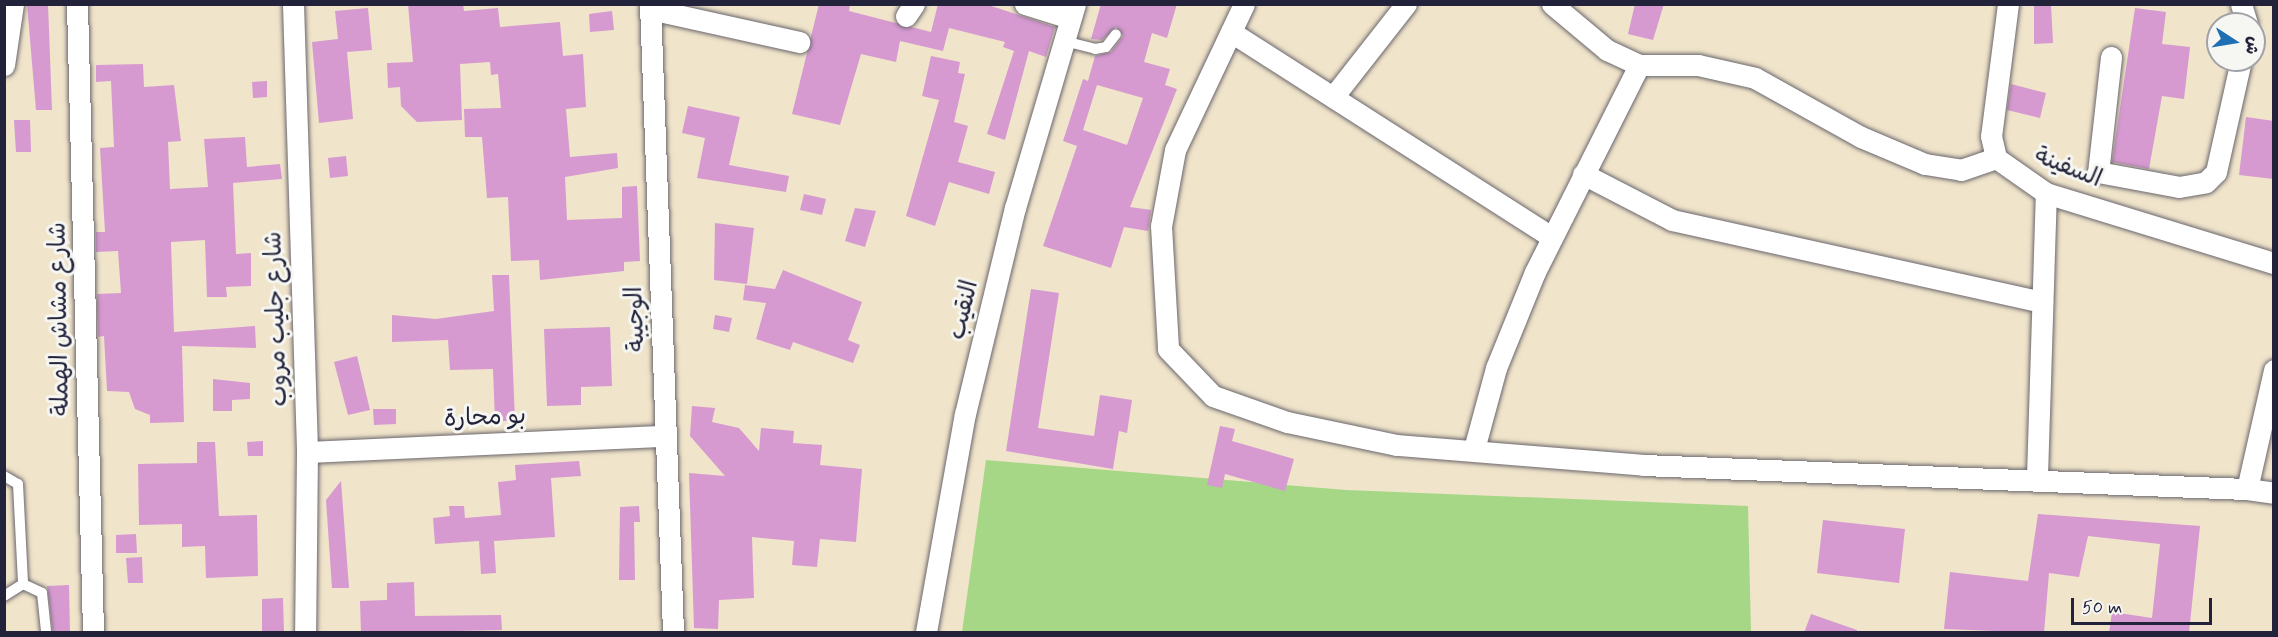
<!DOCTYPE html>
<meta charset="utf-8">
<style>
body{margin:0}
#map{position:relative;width:2278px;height:637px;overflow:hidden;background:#f0e4ca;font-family:Mynerve,"Playpen Sans Arabic",sans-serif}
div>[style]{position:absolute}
.green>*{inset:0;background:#a5d787}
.building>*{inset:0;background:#d69ad1}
.roads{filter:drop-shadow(0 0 2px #6a666d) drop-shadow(0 0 2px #6a666d)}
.service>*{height:10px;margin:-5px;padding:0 5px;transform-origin:5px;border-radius:5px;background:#fff}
.minor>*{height:21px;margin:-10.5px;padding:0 10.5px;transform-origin:10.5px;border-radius:10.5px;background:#fff}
span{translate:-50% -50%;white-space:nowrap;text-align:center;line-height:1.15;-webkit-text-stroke:6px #f6f6f2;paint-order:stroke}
.street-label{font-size:24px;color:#22223b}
.frame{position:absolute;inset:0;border:6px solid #22223b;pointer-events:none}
.north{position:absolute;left:2206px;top:12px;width:60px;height:60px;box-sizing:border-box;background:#f6f6f2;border:2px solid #a1a1a9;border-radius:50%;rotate:102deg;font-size:16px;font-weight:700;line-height:24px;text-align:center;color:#22223b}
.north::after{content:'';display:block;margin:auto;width:21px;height:27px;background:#1f6fb2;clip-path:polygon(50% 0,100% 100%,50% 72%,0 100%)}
.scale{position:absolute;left:2071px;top:598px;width:141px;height:27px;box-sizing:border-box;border:3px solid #22223b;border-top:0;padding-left:8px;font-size:18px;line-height:21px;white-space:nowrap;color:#22223b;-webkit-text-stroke:4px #f6f6f2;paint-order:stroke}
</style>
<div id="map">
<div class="green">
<div style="clip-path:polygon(986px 460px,1346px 490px,1748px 506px,1751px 632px,962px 632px)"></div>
</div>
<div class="building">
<div style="clip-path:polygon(27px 4px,48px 4px,52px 110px,36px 110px)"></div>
<div style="clip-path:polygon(408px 4px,463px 4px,464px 11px,498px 8px,500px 27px,560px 22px,563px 56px,583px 54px,586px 107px,566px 109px,570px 157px,617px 153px,618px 168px,565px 177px,567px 220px,622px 218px,622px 187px,637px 186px,640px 261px,624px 262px,624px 271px,540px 280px,539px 260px,511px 261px,508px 197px,487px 198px,482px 137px,465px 137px,464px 109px,501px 108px,498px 74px,491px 75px,490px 62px,460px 64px,462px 120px,417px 122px,401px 106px,400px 87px,388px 88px,387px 63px,413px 62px)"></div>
<div style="clip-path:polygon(819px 4px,850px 4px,849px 11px,931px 32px,938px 4px,985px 4px,1055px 27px,1046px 57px,1029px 51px,1005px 140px,987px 134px,1014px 51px,1003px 47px,1005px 42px,949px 28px,943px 51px,900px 41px,896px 62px,861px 54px,840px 125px,792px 114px)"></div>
<div style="clip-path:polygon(evenodd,1101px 4px,1177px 4px,1167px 38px,1152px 33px,1144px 62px,1170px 69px,1165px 85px,1177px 89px,1130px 207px,1151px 210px,1148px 231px,1124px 227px,1111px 268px,1043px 246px,1077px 146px,1063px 141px,1083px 79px,1088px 81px,1095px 56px,1111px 52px,1123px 36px,1116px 27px,1102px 40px,1091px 39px,1101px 4px,1097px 85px,1143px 98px,1127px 145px,1083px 130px,1097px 85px)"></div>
<div style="clip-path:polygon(1635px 4px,1664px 4px,1653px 40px,1628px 34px)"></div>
<div style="clip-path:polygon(2034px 4px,2051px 4px,2053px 43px,2034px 44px)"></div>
<div style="clip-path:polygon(368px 8px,372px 50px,347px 52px,353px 119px,319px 123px,312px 42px,338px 39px,335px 11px)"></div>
<div style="clip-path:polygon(2135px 8px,2166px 12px,2162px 44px,2190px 47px,2184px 99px,2162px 96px,2149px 169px,2112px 162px)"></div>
<div style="clip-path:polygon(612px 11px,614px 30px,590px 32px,589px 14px)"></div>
<div style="clip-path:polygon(931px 56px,960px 62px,958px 73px,965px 74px,954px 122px,968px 126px,958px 162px,995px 172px,989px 194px,949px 182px,935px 226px,906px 216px,939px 100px,922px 96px)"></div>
<div style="clip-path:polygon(143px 64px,144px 87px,174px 85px,181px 141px,168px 142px,170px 189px,208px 187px,204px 139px,245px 137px,247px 167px,280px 164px,282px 179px,233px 183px,236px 254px,251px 253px,251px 286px,226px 287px,227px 297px,207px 297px,205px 240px,171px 242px,174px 332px,255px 326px,256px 348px,182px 346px,184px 422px,150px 423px,150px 415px,135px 409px,129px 392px,107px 391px,104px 336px,98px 337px,97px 294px,121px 293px,118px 251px,96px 252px,96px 232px,105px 232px,100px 148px,114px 147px,111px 81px,96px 82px,96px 65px)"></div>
<div style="clip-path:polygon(267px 81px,267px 97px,253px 98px,252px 82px)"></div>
<div style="clip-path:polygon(2011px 84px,2046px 93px,2040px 118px,2007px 110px)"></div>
<div style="clip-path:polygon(688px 106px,740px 117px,729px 165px,789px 176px,786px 192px,697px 178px,705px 138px,682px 133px)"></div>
<div style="clip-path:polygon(2246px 117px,2274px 121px,2274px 179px,2239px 175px)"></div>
<div style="clip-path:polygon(14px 120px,30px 120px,31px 152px,16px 152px)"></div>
<div style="clip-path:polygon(346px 156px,348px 176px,330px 178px,328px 158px)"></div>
<div style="clip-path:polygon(804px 194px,826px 199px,822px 215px,800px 210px)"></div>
<div style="clip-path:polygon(855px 208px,876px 211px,865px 247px,845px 241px)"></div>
<div style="clip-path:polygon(715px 223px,754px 228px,747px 284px,714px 280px)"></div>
<div style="clip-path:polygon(783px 270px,862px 302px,848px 340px,860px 345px,853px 363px,793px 342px,790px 350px,756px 339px,766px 303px,743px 300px,745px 285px,775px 289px)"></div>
<div style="clip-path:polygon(492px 275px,509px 275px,515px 420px,495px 422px,493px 369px,450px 370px,448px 340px,392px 342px,392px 315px,436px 319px,494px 311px)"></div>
<div style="clip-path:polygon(1031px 289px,1059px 293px,1038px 428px,1094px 436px,1100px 395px,1132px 400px,1127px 433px,1119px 431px,1113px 469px,1006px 451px)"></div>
<div style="clip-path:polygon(715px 315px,732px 318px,729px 332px,713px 329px)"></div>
<div style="clip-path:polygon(610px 327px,612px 386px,581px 387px,581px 405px,547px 406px,544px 329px)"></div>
<div style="clip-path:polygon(357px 356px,370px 410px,348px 415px,334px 362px)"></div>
<div style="clip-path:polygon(213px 379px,250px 383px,250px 399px,232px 400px,232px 411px,213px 411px)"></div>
<div style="clip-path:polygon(692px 406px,715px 408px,712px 422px,739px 428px,759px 451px,761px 428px,794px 431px,793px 443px,822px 445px,820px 465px,862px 469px,856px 542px,820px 539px,817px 567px,792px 565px,794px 541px,752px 537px,754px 598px,719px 600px,718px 629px,694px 628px,689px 473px,725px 476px,690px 436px)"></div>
<div style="clip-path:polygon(373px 409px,396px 409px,396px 424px,374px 425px)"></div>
<div style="clip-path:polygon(1220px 426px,1235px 429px,1232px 441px,1294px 459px,1285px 491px,1225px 474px,1222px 488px,1207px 485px)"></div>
<div style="clip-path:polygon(263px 441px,263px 456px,248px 456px,247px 442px)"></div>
<div style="clip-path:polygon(197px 442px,215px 442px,219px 516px,257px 515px,258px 576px,206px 578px,205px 546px,182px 547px,182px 524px,139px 525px,138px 464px,197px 463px)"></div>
<div style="clip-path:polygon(579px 461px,581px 476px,551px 478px,555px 537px,494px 541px,496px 573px,481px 574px,479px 541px,435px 544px,433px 518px,450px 516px,449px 506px,464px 506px,465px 518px,501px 515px,498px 482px,516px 480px,515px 465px)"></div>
<div style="clip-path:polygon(341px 481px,349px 588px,332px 588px,326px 500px)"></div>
<div style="clip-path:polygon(639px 506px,640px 522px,634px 522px,635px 580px,619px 580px,620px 507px)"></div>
<div style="clip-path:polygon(2038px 514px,2200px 526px,2189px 633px,2109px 633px,2112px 612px,2152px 618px,2160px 544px,2088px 536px,2079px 577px,2049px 573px,2044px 633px,1944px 629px,1950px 572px,2028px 581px)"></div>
<div style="clip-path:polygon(1823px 520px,1905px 529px,1899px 583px,1817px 573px)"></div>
<div style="clip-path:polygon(136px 534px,137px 553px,116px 553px,116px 535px)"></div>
<div style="clip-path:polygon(142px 557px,143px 583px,128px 583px,126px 558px)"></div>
<div style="clip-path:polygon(414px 582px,415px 616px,501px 615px,502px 630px,361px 633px,360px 601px,387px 600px,387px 583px)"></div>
<div style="clip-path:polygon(69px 585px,70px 633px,53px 633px,47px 586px)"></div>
<div style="clip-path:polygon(283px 598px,284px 633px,262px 633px,262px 599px)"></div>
<div style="clip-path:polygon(1811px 614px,1857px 630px,1856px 633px,1804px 633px)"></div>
</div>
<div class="roads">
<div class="service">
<div style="left:1064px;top:41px;width:32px;rotate:14deg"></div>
<div style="left:1095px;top:49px;width:11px;rotate:-10deg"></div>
<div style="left:1106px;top:47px;width:16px;rotate:-52deg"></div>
<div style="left:4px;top:476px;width:16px;rotate:30deg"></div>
<div style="left:18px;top:484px;width:100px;rotate:87.1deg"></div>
<div style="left:23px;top:584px;width:21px;rotate:25deg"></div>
<div style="left:42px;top:593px;width:39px;rotate:84deg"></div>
<div style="left:4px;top:596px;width:22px;rotate:-32deg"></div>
</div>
<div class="minor">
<div style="left:77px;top:4px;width:628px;rotate:88.54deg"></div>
<div style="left:293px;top:4px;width:448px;rotate:88.2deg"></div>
<div style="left:307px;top:452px;width:180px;rotate:90.6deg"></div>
<div style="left:650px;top:4px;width:628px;rotate:87.9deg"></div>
<div style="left:1025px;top:4px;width:47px;rotate:17.3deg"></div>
<div style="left:1244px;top:4px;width:161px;rotate:115.3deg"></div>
<div style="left:1175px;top:150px;width:77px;rotate:100.4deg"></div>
<div style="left:1161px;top:226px;width:123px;rotate:86.7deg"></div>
<div style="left:1168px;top:349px;width:65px;rotate:46.2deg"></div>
<div style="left:1213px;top:396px;width:78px;rotate:19.4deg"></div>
<div style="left:1287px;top:422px;width:112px;rotate:11.8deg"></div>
<div style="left:1397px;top:445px;width:247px;rotate:4.6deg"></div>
<div style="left:1643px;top:465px;width:604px;rotate:2.28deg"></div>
<div style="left:2247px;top:489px;width:122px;rotate:-77.2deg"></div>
<div style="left:1552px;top:4px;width:72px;rotate:39.9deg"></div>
<div style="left:1607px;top:50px;width:35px;rotate:25deg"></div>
<div style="left:1639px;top:65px;width:59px"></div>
<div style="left:1698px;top:65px;width:58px;rotate:12.8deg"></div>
<div style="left:1755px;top:78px;width:121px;rotate:29.1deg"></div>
<div style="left:1861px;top:137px;width:69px;rotate:22.9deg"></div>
<div style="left:1925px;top:164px;width:36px;rotate:9deg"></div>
<div style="left:1961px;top:170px;width:37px;rotate:-19deg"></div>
<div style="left:2008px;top:4px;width:133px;rotate:97.3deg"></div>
<div style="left:1991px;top:136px;width:23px;rotate:77deg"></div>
<div style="left:1996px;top:158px;width:61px;rotate:35deg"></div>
<div style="left:2046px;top:193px;width:239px;rotate:17.1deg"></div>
<div style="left:2241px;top:4px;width:21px;rotate:73deg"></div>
<div style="left:650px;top:9px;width:153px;rotate:12.5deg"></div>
<div style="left:906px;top:16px;width:14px;rotate:-56deg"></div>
<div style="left:1231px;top:32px;width:381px;rotate:32.6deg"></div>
<div style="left:2111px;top:57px;width:116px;rotate:96.4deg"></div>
<div style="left:2098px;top:172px;width:82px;rotate:10.5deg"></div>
<div style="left:2179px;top:187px;width:27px;rotate:-10deg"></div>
<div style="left:2206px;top:182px;width:14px;rotate:-45deg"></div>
<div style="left:2216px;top:172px;width:115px;rotate:-77.4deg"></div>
<div style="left:4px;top:65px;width:62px;rotate:-81.6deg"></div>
<div style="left:1333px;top:97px;width:118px;rotate:-51.9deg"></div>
<div style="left:1583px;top:174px;width:100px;rotate:27.3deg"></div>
<div style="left:1672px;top:220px;width:379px;rotate:12.5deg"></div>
<div style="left:1474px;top:449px;width:84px;rotate:-74.8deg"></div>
<div style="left:1496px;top:368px;width:104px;rotate:-67.9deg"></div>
<div style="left:1535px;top:272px;width:232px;rotate:-63.3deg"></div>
<div style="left:307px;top:452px;width:359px;rotate:-2.6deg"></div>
<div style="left:2037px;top:476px;width:283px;rotate:-88.2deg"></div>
<div style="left:2247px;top:489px;width:27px;rotate:8deg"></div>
<div style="left:926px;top:632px;width:221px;rotate:-79.9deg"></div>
<div style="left:965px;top:414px;width:212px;rotate:-76.4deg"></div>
<div style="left:1015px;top:208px;width:213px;rotate:-73.6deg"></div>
</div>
</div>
<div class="street-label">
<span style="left:2068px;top:168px;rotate:22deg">السفينة</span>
<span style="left:964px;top:310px;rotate:-76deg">النقيب</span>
<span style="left:60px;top:319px;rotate:-91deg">شارع مشاش الهملة</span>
<span style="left:277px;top:319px;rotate:-92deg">شارع جليب مروب</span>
<span style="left:636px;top:319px;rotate:-92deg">الوجيبة</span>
<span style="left:485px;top:418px;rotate:-2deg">بو محارة</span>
</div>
<div class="frame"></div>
<div class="north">ش</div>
<div class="scale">50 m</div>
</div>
